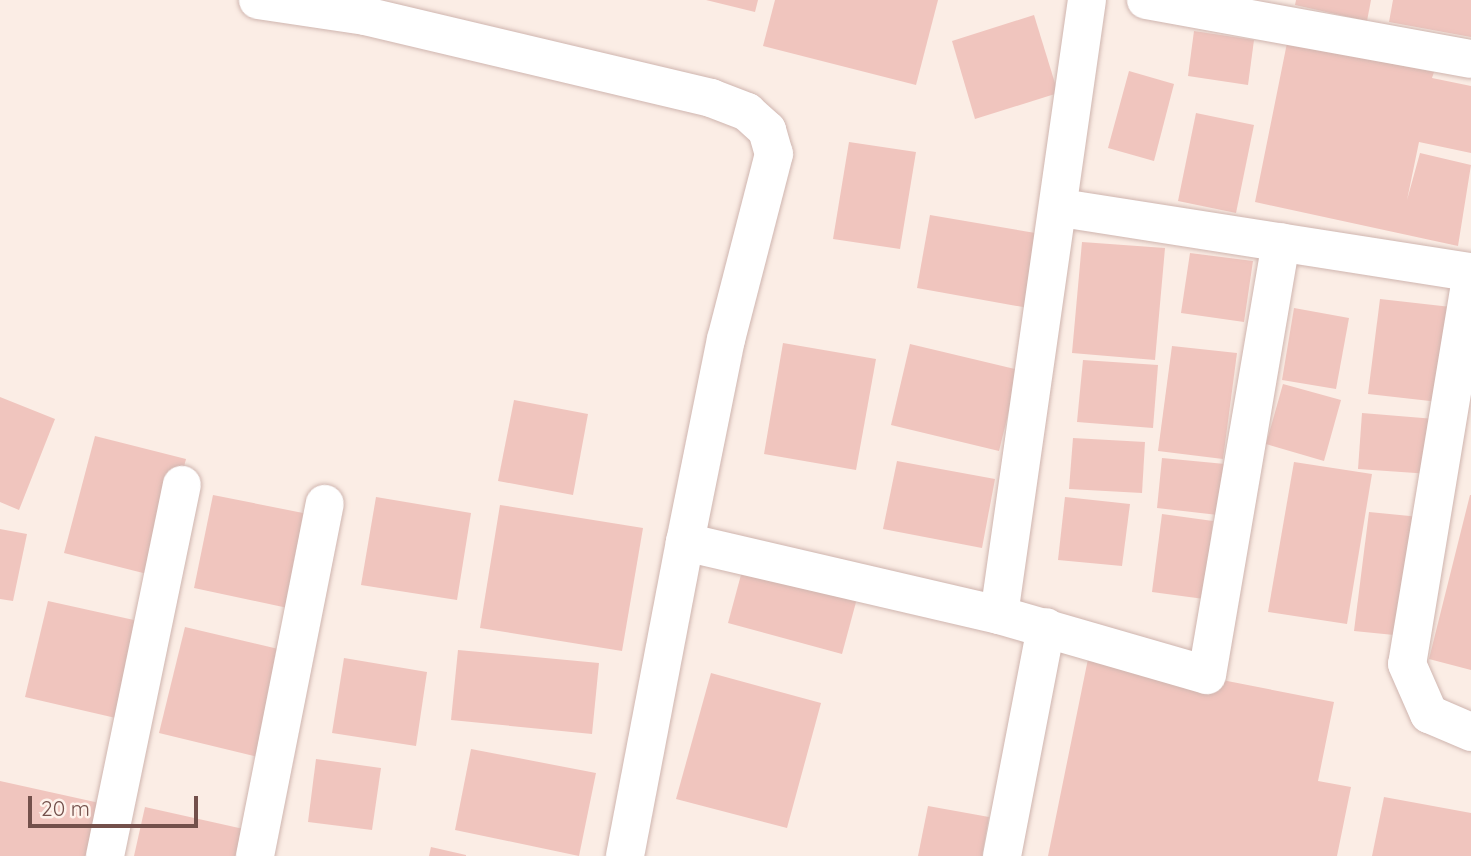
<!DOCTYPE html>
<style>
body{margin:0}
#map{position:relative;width:1471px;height:856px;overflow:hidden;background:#fbede5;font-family:Quicksand,sans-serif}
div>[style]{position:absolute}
.building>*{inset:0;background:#f0c5be}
.roads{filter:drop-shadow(0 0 2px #cfb5af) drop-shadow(0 0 2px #cfb5af)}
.minor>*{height:38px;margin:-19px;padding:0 19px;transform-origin:19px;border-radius:19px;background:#fff}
span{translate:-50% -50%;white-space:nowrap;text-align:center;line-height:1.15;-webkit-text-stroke:7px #fef2eb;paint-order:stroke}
.scale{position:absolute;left:28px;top:796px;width:170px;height:32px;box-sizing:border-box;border:4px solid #73504b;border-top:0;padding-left:9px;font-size:21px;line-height:24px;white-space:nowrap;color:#73504b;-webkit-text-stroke:5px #fef2eb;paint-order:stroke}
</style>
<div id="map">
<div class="building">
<div style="clip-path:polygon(706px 0,758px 0,755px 12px)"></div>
<div style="clip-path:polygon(775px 0,938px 0,916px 85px,763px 46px)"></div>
<div style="clip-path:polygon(1296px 0,1371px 0,1367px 21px,1295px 5px)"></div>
<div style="clip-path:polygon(1393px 0,1471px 0,1471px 37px,1389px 22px)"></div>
<div style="clip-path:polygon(1034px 15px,1058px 93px,975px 119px,952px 41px)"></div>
<div style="clip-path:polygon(1194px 31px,1254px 40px,1248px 85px,1188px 76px)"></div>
<div style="clip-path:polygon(1287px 43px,1434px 72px,1432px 78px,1471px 86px,1471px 153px,1419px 142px,1407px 200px,1420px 153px,1471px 165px,1458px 246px,1255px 202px)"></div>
<div style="clip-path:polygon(1129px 71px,1174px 84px,1154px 161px,1108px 148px)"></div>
<div style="clip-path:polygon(1196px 113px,1254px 125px,1236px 213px,1178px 201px)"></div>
<div style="clip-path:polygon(849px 142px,916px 152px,900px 249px,833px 239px)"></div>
<div style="clip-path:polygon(930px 215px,1047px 235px,1034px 309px,917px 288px)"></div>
<div style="clip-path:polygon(1082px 242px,1165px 248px,1155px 360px,1072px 353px)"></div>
<div style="clip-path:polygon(1190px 253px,1253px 261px,1244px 322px,1181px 313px)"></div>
<div style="clip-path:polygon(1380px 299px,1451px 307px,1439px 402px,1368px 394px)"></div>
<div style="clip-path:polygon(1294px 308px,1349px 318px,1336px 389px,1282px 380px)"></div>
<div style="clip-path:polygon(783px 343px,876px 359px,856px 470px,764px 454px)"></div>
<div style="clip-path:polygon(910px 344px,1019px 370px,999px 451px,891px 425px)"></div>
<div style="clip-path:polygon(1172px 346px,1237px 353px,1223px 459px,1158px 451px)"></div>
<div style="clip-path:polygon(1083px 360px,1158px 365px,1153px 428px,1077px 422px)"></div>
<div style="clip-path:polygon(1283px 384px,1341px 400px,1324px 461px,1266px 444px)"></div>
<div style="clip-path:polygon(0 397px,55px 419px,19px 510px,0 502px)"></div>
<div style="clip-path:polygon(514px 400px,588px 414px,573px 495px,498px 481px)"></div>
<div style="clip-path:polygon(1362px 413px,1435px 419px,1430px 474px,1358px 469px)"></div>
<div style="clip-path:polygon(95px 436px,186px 459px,155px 576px,64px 553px)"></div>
<div style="clip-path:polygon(1073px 438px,1145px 442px,1142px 493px,1069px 489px)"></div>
<div style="clip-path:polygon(1162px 458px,1225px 464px,1218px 515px,1157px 508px)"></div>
<div style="clip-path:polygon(897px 461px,995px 479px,982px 548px,883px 529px)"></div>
<div style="clip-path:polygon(1294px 462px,1372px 474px,1347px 624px,1268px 612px)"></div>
<div style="clip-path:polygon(213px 495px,318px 516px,297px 610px,194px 588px)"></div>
<div style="clip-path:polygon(1470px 495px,1471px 495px,1471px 670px,1429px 659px)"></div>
<div style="clip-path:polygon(376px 497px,471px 513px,457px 600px,361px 585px)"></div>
<div style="clip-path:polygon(1065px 497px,1130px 504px,1122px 566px,1058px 560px)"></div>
<div style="clip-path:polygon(500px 505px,643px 528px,622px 651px,480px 628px)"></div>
<div style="clip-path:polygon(1369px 512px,1420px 517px,1404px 636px,1354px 631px)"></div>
<div style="clip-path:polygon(1162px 514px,1213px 521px,1204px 599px,1152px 592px)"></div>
<div style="clip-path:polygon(0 529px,27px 534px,13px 601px,0 599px)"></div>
<div style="clip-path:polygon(745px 560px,859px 591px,842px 654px,728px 623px)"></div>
<div style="clip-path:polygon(48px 601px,143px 622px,120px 719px,25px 697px)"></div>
<div style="clip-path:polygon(185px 627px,287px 651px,262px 758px,159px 733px)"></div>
<div style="clip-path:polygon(458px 650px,599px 663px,592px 734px,451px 720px)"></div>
<div style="clip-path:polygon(1089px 654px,1334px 702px,1318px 781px,1351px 787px,1337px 856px,1048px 856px)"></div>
<div style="clip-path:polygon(344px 658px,427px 672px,416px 746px,332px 733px)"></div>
<div style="clip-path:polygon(711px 673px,821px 703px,787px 828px,676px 799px)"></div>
<div style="clip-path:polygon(471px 749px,596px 773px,579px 856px,455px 830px)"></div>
<div style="clip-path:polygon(316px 759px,381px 768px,372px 830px,308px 822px)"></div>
<div style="clip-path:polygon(0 781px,104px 804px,92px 856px,0 856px)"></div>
<div style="clip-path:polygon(1384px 797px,1471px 813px,1471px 856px,1372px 856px)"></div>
<div style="clip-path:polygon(928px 806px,989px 817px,982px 856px,918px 856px)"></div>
<div style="clip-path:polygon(145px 807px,248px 830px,242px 856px,134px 856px)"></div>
<div style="clip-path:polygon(431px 847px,466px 855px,466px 856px,429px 856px)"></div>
</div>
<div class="roads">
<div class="minor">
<div style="left:258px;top:0;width:108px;rotate:8.5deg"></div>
<div style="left:365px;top:16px;width:356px;rotate:13.3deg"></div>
<div style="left:711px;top:98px;width:39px;rotate:21deg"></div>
<div style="left:747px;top:112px;width:27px;rotate:42deg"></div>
<div style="left:767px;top:130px;width:25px;rotate:74deg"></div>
<div style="left:774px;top:154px;width:191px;rotate:104.5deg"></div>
<div style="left:726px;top:339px;width:207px;rotate:101.4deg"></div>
<div style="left:1146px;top:0;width:330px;rotate:10.3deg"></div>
<div style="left:1061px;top:208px;width:415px;rotate:8.9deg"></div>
<div style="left:1471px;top:278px;width:391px;rotate:99.4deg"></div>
<div style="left:1407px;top:664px;width:55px;rotate:66.3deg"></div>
<div style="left:1429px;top:714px;width:46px;rotate:23.2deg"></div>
<div style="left:999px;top:615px;width:216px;rotate:16.1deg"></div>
<div style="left:1207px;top:675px;width:439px;rotate:-80.3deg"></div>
<div style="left:105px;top:856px;width:379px;rotate:-78.3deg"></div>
<div style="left:255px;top:856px;width:359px;rotate:-78.8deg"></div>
<div style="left:625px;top:856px;width:320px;rotate:-79.2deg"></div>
<div style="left:685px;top:542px;width:322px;rotate:13.1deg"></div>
<div style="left:999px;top:615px;width:621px;rotate:-81.86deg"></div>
<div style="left:1002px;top:856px;width:233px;rotate:-79.1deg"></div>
</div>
</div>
<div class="scale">20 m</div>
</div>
